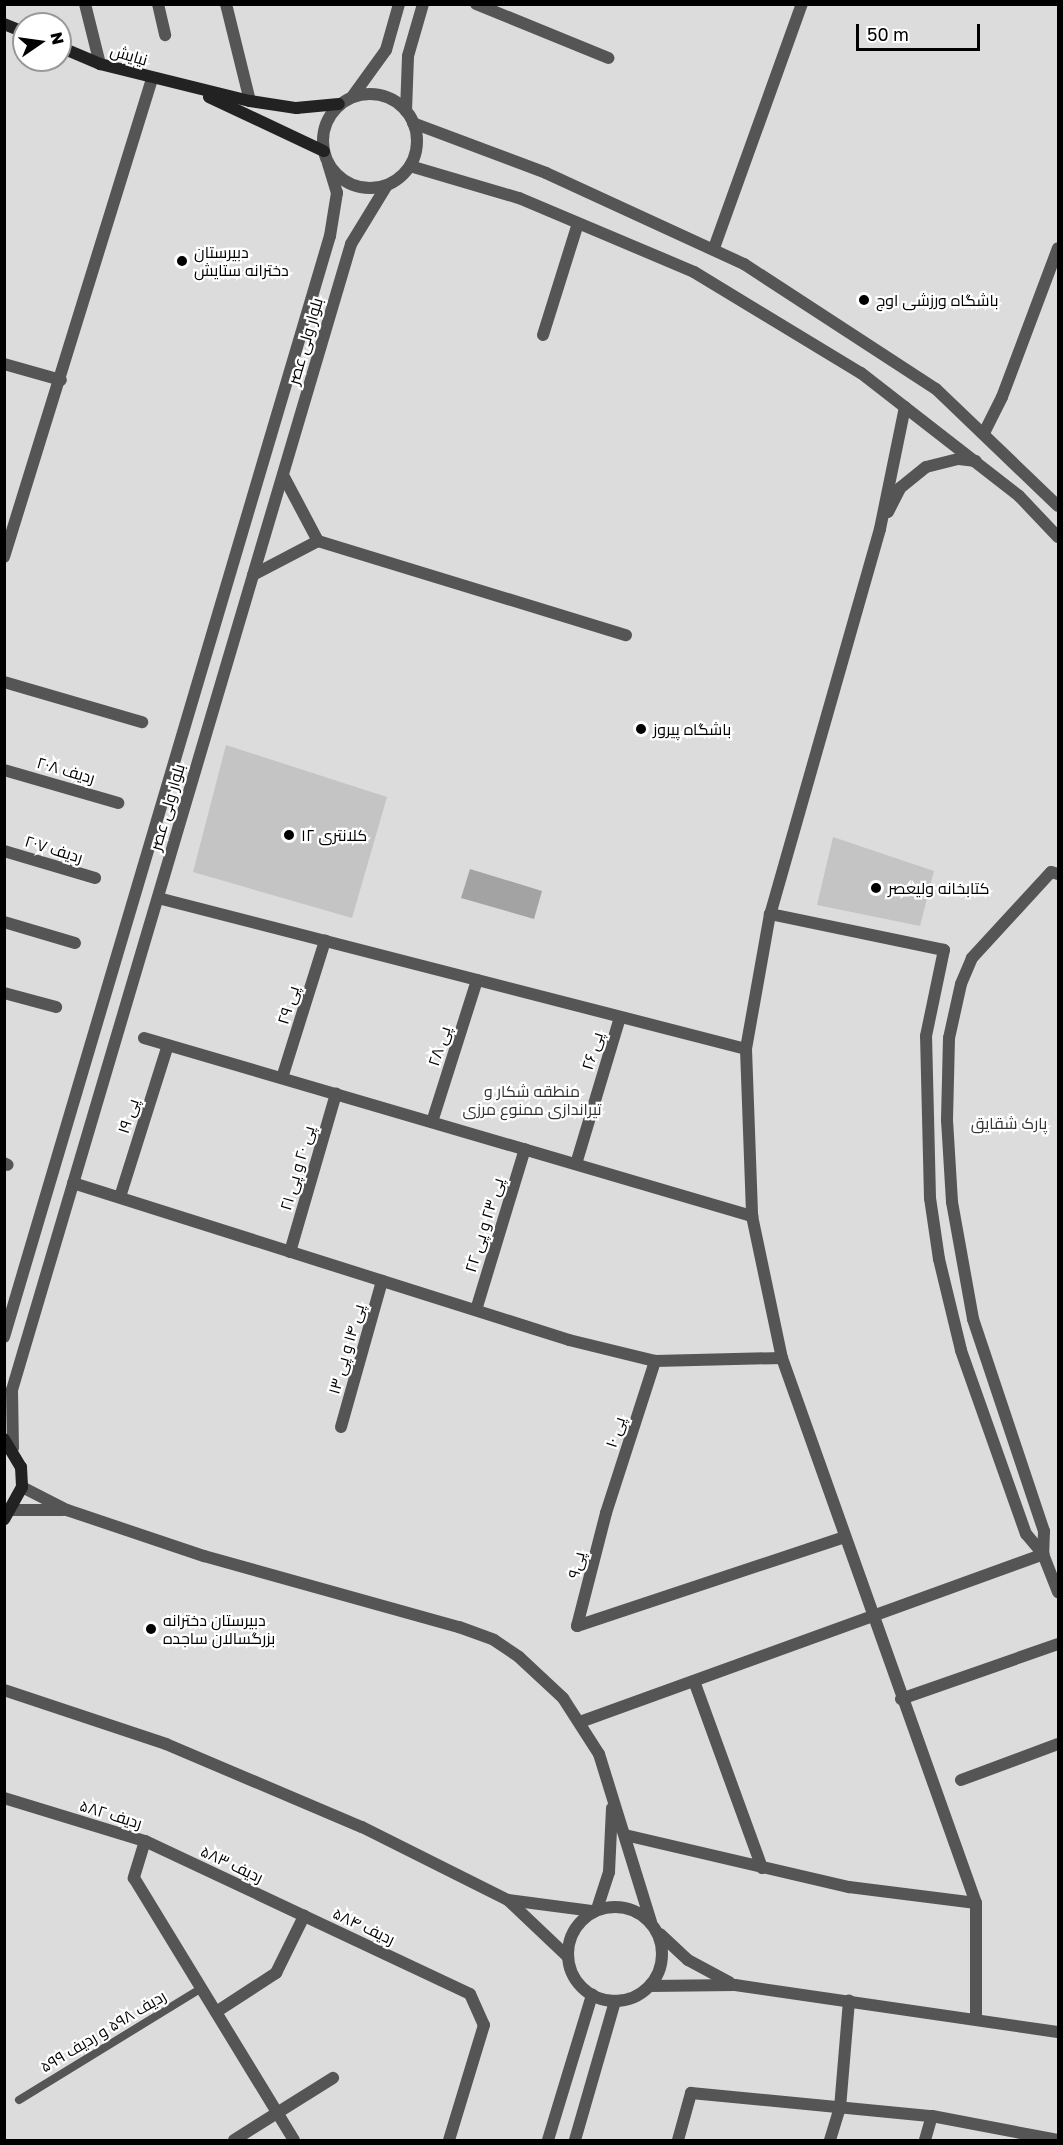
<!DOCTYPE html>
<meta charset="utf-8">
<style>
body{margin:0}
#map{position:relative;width:1063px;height:2145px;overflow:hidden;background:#fff;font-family:"Golos Text",Cairo,sans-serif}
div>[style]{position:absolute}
.green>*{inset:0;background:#dcdcdc}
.water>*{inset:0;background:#a3a3a3}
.building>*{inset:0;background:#c4c4c4}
.service>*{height:8px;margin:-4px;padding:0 4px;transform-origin:4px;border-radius:4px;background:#555}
.minor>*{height:12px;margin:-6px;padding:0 6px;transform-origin:6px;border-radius:6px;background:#555}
.tertiary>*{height:12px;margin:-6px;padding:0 6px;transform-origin:6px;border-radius:6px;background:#555}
.tertiary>.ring{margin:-6px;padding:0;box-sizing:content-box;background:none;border:12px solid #555;border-radius:50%}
.secondary>*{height:12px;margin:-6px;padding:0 6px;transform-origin:6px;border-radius:6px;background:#222}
.dots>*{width:16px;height:16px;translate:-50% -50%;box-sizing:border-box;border:3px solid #fff;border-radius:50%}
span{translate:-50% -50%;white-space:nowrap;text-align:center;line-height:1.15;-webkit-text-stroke:4.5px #fff;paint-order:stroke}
.street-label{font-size:16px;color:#000}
.poi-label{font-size:16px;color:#000}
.left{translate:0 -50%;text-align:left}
.park-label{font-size:16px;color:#333}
.frame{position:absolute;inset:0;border:6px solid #000;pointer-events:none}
.north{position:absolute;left:12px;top:12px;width:60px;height:60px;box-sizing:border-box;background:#fff;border:2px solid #999;border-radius:50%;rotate:77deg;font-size:16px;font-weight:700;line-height:24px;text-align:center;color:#000}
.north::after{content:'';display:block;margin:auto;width:21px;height:27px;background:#000;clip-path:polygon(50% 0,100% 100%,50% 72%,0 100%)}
.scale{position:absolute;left:856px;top:24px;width:124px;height:27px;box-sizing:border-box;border:3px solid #000;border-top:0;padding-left:8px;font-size:18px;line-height:21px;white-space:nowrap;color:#000;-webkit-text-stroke:4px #fff;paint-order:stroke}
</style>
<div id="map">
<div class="green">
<div style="clip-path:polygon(evenodd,5px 5px,1058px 5px,1058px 2140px,5px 2140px,5px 5px,24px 24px,60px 24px,60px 60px,24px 60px,24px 24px)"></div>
</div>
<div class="water">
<div style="clip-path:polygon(470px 869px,542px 891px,534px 919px,461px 898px)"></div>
</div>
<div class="building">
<div style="clip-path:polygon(226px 745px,387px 797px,352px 918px,193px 872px)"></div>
<div style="clip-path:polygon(833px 837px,934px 871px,920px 926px,817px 905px)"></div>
</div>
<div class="service">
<div style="left:19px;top:2100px;width:215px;rotate:-31.5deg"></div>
</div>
<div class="minor">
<div style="left:85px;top:4px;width:62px;rotate:76deg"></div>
<div style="left:158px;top:4px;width:32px;rotate:77deg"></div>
<div style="left:226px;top:4px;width:100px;rotate:76.1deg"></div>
<div style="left:476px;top:4px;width:143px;rotate:22.2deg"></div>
<div style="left:714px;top:248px;width:259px;rotate:-70.2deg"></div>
<div style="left:543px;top:335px;width:117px;rotate:-72.6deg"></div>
<div style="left:4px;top:364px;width:59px;rotate:15.7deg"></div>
<div style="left:905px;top:407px;width:125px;rotate:101.6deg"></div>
<div style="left:880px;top:529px;width:400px;rotate:105.9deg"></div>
<div style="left:770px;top:914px;width:137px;rotate:100.1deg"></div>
<div style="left:746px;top:1049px;width:167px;rotate:87.9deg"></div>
<div style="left:752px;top:1216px;width:145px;rotate:78.1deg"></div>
<div style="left:782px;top:1358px;width:578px;rotate:70.41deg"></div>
<div style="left:976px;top:1903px;width:115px;rotate:90deg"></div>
<div style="left:984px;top:433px;width:40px;rotate:-63.4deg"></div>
<div style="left:1002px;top:397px;width:159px;rotate:-69.4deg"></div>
<div style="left:283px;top:475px;width:75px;rotate:62.1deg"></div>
<div style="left:318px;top:541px;width:322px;rotate:17deg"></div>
<div style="left:888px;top:512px;width:27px;rotate:-63deg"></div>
<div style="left:900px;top:488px;width:33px;rotate:-39deg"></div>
<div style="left:926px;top:467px;width:34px;rotate:-14deg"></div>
<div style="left:959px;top:459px;width:17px;rotate:7deg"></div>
<div style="left:4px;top:557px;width:500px;rotate:-72.8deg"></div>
<div style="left:253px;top:575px;width:73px;rotate:-27.6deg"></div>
<div style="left:4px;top:682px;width:144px;rotate:16.2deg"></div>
<div style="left:4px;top:770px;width:119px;rotate:16.1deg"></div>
<div style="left:4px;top:851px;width:95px;rotate:16.5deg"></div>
<div style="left:1058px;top:874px;width:7px;rotate:-164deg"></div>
<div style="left:1051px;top:872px;width:117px;rotate:132.6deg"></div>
<div style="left:972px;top:958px;width:28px;rotate:113deg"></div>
<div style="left:961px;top:984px;width:55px;rotate:102.5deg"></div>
<div style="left:949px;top:1038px;width:82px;rotate:91.4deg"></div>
<div style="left:947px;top:1120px;width:82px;rotate:86.5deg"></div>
<div style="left:952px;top:1202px;width:119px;rotate:79.8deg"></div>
<div style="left:973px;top:1319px;width:224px;rotate:71.5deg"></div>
<div style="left:1044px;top:1531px;width:23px;rotate:92deg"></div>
<div style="left:1043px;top:1554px;width:41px;rotate:68.5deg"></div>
<div style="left:158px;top:898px;width:607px;rotate:14.4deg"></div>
<div style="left:4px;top:922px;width:74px;rotate:16.5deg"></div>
<div style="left:4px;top:993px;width:54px;rotate:15.1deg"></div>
<div style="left:144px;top:1038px;width:634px;rotate:16.32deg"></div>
<div style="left:282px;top:1078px;width:144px;rotate:-72.6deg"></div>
<div style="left:432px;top:1122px;width:149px;rotate:-72.4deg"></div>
<div style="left:4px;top:1163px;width:4px;rotate:27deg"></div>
<div style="left:576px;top:1164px;width:153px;rotate:-73.3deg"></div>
<div style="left:73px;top:1183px;width:520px;rotate:17.56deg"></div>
<div style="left:569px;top:1340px;width:89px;rotate:13.7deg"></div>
<div style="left:655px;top:1361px;width:127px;rotate:-1.4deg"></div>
<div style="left:120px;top:1197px;width:159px;rotate:-72.5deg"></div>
<div style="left:290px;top:1252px;width:165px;rotate:-73.8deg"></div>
<div style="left:476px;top:1310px;width:168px;rotate:-73.1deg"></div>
<div style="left:341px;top:1427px;width:152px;rotate:-74.3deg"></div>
<div style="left:577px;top:1626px;width:279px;rotate:-18.4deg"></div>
<div style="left:577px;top:1626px;width:117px;rotate:-75.6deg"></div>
<div style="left:606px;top:1513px;width:160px;rotate:-72.1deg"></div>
<div style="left:694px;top:1681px;width:199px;rotate:70deg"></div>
<div style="left:901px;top:1699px;width:166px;rotate:-19.3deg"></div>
<div style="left:580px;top:1722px;width:493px;rotate:-19.9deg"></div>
<div style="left:1043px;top:1554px;width:26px;rotate:-130deg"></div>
<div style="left:1026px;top:1534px;width:195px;rotate:-109.5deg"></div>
<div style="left:961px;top:1350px;width:94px;rotate:-103.6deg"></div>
<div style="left:939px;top:1259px;width:62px;rotate:-98.4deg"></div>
<div style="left:930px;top:1198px;width:162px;rotate:-91.4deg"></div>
<div style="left:926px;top:1036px;width:88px;rotate:-78.2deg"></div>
<div style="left:944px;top:950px;width:178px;rotate:-168.3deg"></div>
<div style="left:961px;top:1780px;width:103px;rotate:-20.4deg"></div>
<div style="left:4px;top:1798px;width:147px;rotate:17deg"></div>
<div style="left:145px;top:1841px;width:359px;rotate:25.2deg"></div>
<div style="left:470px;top:1994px;width:34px;rotate:66deg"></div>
<div style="left:484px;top:2025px;width:120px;rotate:106.9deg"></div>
<div style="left:625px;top:1835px;width:230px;rotate:13.1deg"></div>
<div style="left:849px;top:1887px;width:128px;rotate:7.2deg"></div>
<div style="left:145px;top:1841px;width:39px;rotate:107deg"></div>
<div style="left:134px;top:1878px;width:307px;rotate:58.6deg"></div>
<div style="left:216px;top:2012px;width:72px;rotate:-33deg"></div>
<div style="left:276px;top:1973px;width:64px;rotate:-63.8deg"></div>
<div style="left:234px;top:2140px;width:117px;rotate:-32.1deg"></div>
<div style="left:678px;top:2140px;width:49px;rotate:-74.5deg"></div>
<div style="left:691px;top:2093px;width:242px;rotate:5.5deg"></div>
<div style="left:932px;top:2116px;width:128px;rotate:10.8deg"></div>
<div style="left:830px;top:2140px;width:34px;rotate:-73deg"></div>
<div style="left:840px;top:2108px;width:108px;rotate:-85.2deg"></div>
<div style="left:925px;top:2140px;width:25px;rotate:-74deg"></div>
</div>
<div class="tertiary">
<div class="ring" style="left:323px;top:94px;width:82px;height:82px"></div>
<div style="left:352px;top:97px;width:58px;rotate:-54.1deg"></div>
<div style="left:386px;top:50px;width:48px;rotate:-74.2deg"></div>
<div style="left:406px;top:111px;width:55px;rotate:-87.9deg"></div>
<div style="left:408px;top:56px;width:54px;rotate:-73.9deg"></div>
<div style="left:413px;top:123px;width:142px;rotate:20.6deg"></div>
<div style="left:546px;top:173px;width:218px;rotate:24.7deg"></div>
<div style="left:744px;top:264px;width:229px;rotate:33.1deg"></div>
<div style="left:936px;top:389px;width:169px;rotate:43.8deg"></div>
<div style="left:410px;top:166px;width:114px;rotate:16.4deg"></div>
<div style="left:519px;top:198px;width:190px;rotate:22.9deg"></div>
<div style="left:694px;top:272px;width:195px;rotate:31.2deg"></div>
<div style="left:861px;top:373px;width:200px;rotate:37.9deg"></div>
<div style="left:1019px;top:496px;width:57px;rotate:46.4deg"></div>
<div style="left:4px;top:1337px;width:1148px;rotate:-73.51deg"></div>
<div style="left:330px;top:236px;width:44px;rotate:-80.8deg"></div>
<div style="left:337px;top:193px;width:31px;rotate:-107deg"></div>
<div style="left:13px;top:1448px;width:58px;rotate:-91deg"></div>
<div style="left:12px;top:1390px;width:1195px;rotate:-73.52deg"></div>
<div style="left:351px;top:244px;width:69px;rotate:-58.6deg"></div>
<div style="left:22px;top:1487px;width:51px;rotate:27.1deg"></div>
<div style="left:67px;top:1510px;width:145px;rotate:18.6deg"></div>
<div style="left:204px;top:1556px;width:265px;rotate:15.6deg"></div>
<div style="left:459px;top:1627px;width:37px;rotate:20deg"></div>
<div style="left:494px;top:1640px;width:30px;rotate:34deg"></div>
<div style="left:519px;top:1657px;width:60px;rotate:43deg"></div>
<div style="left:563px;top:1698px;width:67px;rotate:57.3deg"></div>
<div style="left:599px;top:1754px;width:176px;rotate:72.8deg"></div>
<div style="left:13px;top:1510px;width:50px"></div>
<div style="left:4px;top:1690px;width:171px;rotate:18.4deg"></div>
<div style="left:166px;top:1744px;width:213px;rotate:23deg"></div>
<div style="left:362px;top:1827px;width:163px;rotate:26.6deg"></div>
<div style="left:508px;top:1900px;width:86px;rotate:7.4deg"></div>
<div style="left:509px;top:1901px;width:81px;rotate:43.5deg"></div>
<div class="ring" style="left:568px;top:1907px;width:82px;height:82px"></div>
<div style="left:597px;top:1909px;width:39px;rotate:-72deg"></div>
<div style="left:609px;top:1872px;width:64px;rotate:-87.3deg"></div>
<div style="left:660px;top:1934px;width:38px;rotate:43deg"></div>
<div style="left:688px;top:1960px;width:47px;rotate:28.2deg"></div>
<div style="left:650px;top:1986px;width:85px;rotate:-0.7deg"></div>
<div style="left:735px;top:1985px;width:326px;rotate:8.3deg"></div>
<div style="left:548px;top:2140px;width:152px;rotate:-73.1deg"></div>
<div style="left:575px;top:2140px;width:145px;rotate:-73.9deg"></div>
</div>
<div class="secondary">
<div style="left:4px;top:24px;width:22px;rotate:22deg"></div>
<div style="left:60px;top:47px;width:43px;rotate:23deg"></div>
<div style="left:100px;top:64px;width:154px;rotate:13.9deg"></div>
<div style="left:250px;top:101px;width:47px;rotate:8.7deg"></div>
<div style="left:296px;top:108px;width:43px;rotate:-5.3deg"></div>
<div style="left:209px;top:97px;width:127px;rotate:25.2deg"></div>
<div style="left:4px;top:1439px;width:33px;rotate:59deg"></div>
<div style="left:21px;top:1467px;width:20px;rotate:87deg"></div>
<div style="left:22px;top:1487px;width:37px;rotate:119deg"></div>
</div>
<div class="dots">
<div style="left:182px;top:261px;background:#000"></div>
<div style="left:864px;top:300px;background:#000"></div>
<div style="left:641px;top:729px;background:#000"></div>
<div style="left:289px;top:835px;background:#000"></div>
<div style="left:876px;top:888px;background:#000"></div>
<div style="left:151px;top:1629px;background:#000"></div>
</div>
<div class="street-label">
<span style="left:129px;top:55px;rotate:16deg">نیایش</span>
<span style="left:305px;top:341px;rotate:-74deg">بلوار ولی عصر</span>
<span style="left:66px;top:770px;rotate:16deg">ردیف ۲۰۸</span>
<span style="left:167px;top:807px;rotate:-74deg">بلوار ولی عصر</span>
<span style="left:54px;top:849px;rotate:17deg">ردیف ۲۰۷</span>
<span style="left:288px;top:1005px;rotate:-73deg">پی ۲۹</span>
<span style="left:439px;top:1046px;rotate:-72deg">پی ۲۸</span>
<span style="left:592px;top:1051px;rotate:-73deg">پی ۲۶</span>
<span style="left:128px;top:1116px;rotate:-72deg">پی ۱۹</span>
<span style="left:297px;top:1168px;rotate:-74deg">پی ۲۰ و پی ۲۱</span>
<span style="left:484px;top:1225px;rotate:-73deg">پی ۲۳ و پی ۲۲</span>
<span style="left:346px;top:1349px;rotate:-74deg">پی ۱۴ و پی ۱۳</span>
<span style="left:615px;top:1432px;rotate:-72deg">پی ۱۰</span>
<span style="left:576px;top:1565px;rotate:-76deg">پی۹</span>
<span style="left:111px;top:1814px;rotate:17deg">ردیف ۵۸۲</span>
<span style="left:232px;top:1864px;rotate:25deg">ردیف ۵۸۳</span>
<span style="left:364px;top:1926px;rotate:25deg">ردیف ۵۸۴</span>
<span style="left:103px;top:2031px;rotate:-31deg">ردیف ۵۹۸ و ردیف ۵۹۹</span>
</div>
<div class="poi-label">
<span class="left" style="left:194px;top:261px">دبیرستان<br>دخترانه ستایش</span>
<span class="left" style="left:876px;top:300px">باشگاه ورزشی اوج</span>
<span class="left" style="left:653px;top:729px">باشگاه پیروز</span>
<span class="left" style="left:301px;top:835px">کلانتری ۱۲</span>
<span class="left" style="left:888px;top:888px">کتابخانه ولیعصر</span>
<span class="left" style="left:163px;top:1629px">دبیرستان دخترانه<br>بزرگسالان ساجده</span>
</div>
<div class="park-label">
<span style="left:532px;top:1100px">منطقه شکار و<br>تیراندازی ممنوع مرزی</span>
<span style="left:1009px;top:1123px">پارک شقایق</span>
</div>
<div class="frame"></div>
<div class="north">N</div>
<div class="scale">50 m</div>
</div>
